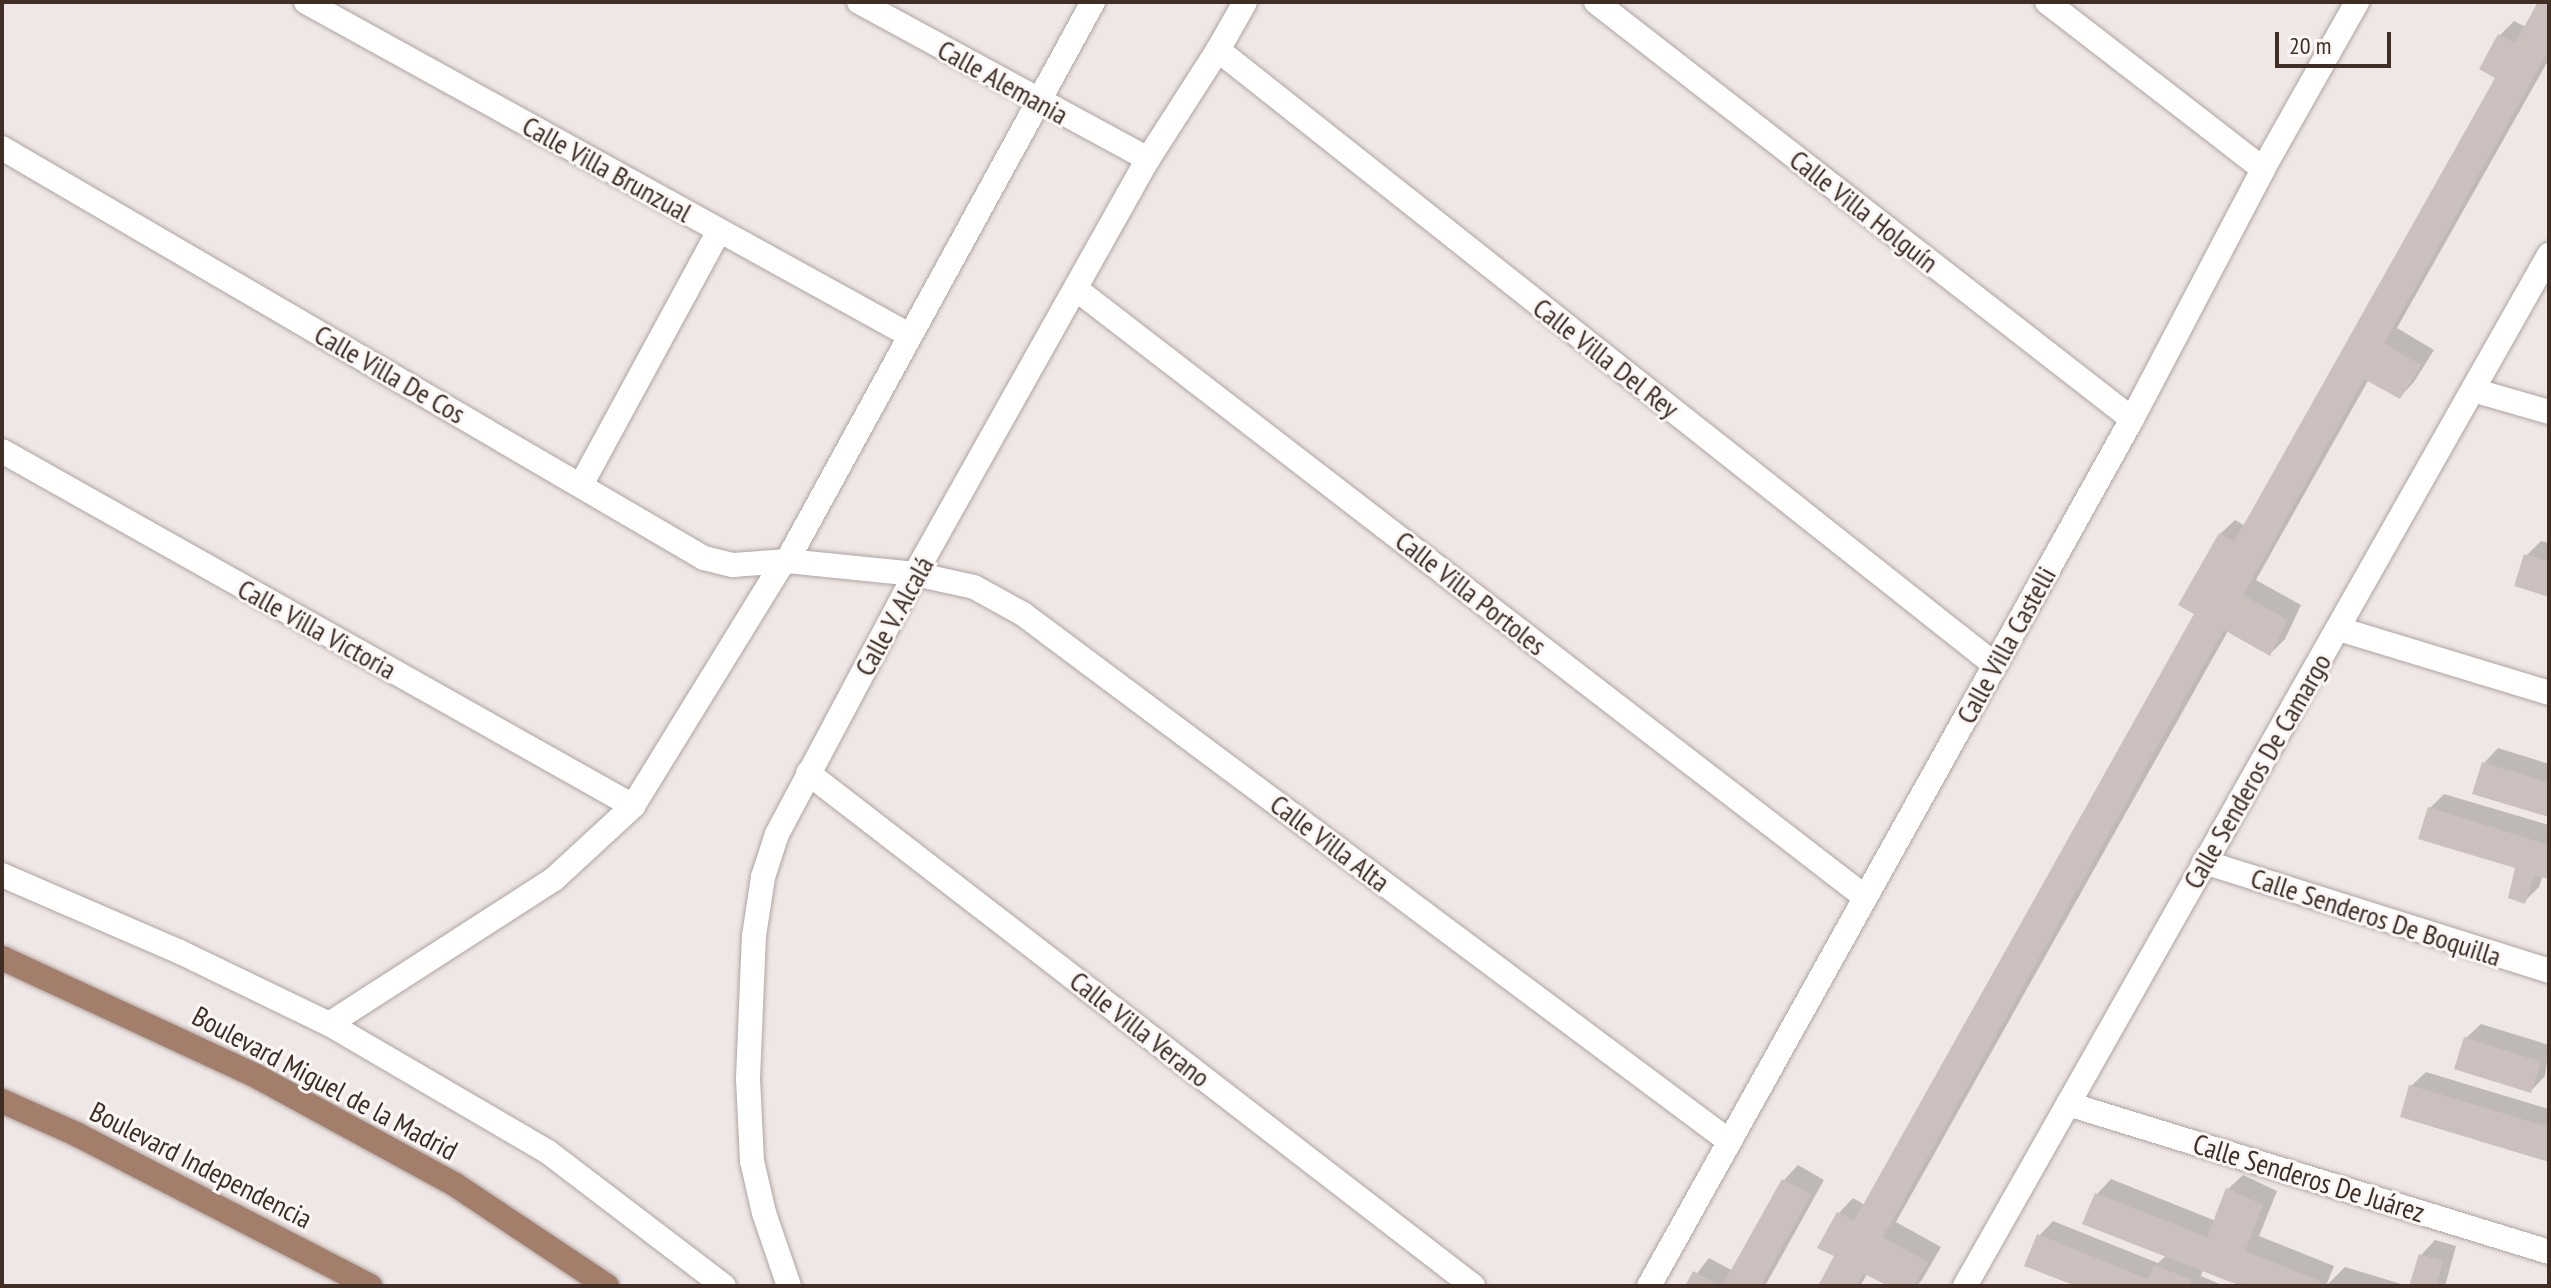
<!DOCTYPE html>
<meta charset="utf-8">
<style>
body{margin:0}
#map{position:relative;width:2551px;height:1288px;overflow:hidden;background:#eee7e5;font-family:"PT Sans Narrow",sans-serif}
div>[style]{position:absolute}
.shadow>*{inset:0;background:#0003}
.building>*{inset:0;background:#ccc0bf}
.roads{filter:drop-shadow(0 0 2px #afa4a0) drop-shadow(0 0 2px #afa4a0)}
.minor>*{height:24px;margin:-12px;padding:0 12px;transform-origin:12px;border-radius:12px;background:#fff}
.major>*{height:24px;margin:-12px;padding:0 12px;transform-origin:12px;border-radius:12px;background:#a37f6b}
span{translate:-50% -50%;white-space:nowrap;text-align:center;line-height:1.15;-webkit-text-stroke:6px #faf7f6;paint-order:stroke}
.street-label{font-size:28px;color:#402e24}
.frame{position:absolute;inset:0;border:4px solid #402e24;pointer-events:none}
.scale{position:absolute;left:2275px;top:32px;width:116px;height:36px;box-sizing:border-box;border:4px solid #402e24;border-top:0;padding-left:10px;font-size:24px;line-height:28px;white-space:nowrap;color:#402e24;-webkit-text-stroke:6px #faf7f6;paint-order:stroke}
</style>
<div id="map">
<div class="shadow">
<div style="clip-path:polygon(2540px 2px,2549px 2px,2549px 59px,2397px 328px,2434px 350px,2414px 382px,2400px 397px,2369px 379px,2256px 580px,2301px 605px,2285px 639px,2270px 654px,2228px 631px,1896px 1222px,1941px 1247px,1922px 1280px,1916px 1286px,1892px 1286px,1868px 1273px,1860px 1286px,1819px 1286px,1836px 1256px,1820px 1247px,1839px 1213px,1853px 1198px,1865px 1205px,2197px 613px,2220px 534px,2235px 520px,2245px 526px,2498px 78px,2500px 35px,2514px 21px,2526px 27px)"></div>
<div style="clip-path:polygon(2541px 541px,2549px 543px,2549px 595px,2526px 556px)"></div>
<div style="clip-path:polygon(2498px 748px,2549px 764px,2549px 815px,2484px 763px)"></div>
<div style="clip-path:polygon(2444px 794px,2549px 825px,2549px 877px,2543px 875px,2539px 887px,2524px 902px,2518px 867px,2430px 808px)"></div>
<div style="clip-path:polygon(2481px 1024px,2549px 1045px,2545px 1076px,2531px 1091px,2466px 1038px)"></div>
<div style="clip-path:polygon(2426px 1072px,2549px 1109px,2549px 1159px,2411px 1086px)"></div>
<div style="clip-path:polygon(1798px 1165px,1824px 1180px,1765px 1286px,1687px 1286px,1709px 1258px,1733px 1271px,1784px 1180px)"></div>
<div style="clip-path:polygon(2243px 1175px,2277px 1191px,2259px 1236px,2334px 1266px,2326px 1286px,2240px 1286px,2203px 1269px,2201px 1276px,2224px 1286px,2080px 1286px,2039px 1236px,2053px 1221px,2158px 1263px,2167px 1255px,2097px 1194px,2111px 1179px,2216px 1221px,2228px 1189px)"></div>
<div style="clip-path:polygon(2435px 1240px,2456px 1246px,2445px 1286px,2411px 1286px,2421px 1255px)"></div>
<div style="clip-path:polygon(2345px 1267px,2408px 1286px,2326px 1286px)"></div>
</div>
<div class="building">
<div style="clip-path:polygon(2538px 2px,2549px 2px,2549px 50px,2384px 343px,2421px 365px,2400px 399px,2364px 379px,2243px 595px,2288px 620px,2270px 656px,2224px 630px,2183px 701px,1883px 1237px,1928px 1262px,1914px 1286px,1888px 1286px,1863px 1273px,1856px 1286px,1818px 1286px,1834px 1256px,1817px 1248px,1837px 1212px,1854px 1221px,2194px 614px,2178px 605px,2219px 533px,2234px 542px,2495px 78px,2479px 69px,2498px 34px,2515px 43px)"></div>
<div style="clip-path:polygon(2524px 554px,2549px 562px,2549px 597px,2514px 586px)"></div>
<div style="clip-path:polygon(2482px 762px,2549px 783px,2549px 817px,2472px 794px)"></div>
<div style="clip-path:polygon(2428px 807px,2549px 845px,2549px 879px,2534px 875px,2525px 904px,2508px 898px,2515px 868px,2418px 839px)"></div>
<div style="clip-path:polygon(2464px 1037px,2541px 1062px,2531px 1093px,2454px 1069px)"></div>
<div style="clip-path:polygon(2409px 1085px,2549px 1127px,2549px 1162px,2400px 1117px)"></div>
<div style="clip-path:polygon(1782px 1179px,1811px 1195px,1760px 1286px,1722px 1286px)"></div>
<div style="clip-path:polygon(2226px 1188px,2263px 1205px,2245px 1251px,2320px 1281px,2318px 1286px,2233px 1283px,2082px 1224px,2095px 1193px,2207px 1237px)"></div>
<div style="clip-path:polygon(2037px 1234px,2148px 1279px,2154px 1265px,2192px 1280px,2189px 1286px,2076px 1286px,2024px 1266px)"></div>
<div style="clip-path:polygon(2419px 1254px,2443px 1261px,2436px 1286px,2409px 1286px)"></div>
<div style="clip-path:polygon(1693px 1271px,1720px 1286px,1685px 1286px)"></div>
</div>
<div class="roads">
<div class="minor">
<div style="left:306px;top:2px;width:689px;rotate:28.91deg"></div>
<div style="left:859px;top:2px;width:329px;rotate:28.5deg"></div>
<div style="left:1596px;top:2px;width:679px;rotate:37.88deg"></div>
<div style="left:2047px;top:2px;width:273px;rotate:37.7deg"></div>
<div style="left:1218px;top:50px;width:991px;rotate:38.36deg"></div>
<div style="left:2px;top:148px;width:813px;rotate:30.29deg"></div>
<div style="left:704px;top:558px;width:30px;rotate:14deg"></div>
<div style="left:733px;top:565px;width:54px;rotate:-4.2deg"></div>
<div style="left:787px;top:561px;width:129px;rotate:5.8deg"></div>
<div style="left:915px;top:574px;width:60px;rotate:12.4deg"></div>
<div style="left:974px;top:587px;width:56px;rotate:28.9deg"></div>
<div style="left:1023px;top:614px;width:882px;rotate:36.75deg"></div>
<div style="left:1076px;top:289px;width:996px;rotate:37.62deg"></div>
<div style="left:2473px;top:390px;width:79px;rotate:16.1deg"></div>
<div style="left:2px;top:451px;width:724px;rotate:29.36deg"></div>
<div style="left:581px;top:485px;width:289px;rotate:-61.5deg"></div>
<div style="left:2339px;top:629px;width:220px;rotate:16.9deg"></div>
<div style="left:808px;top:773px;width:840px;rotate:37.65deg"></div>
<div style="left:2204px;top:862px;width:362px;rotate:17.5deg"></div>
<div style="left:2px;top:875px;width:192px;rotate:23.4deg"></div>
<div style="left:178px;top:951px;width:168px;rotate:25.8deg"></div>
<div style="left:329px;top:1024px;width:254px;rotate:30.3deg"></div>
<div style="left:548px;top:1152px;width:221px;rotate:37.3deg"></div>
<div style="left:329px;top:1024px;width:268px;rotate:-32.8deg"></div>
<div style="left:554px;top:879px;width:108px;rotate:-42.7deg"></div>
<div style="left:633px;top:806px;width:281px;rotate:-58.4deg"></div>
<div style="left:780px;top:567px;width:9px;rotate:-41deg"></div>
<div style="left:787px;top:561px;width:637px;rotate:-61.3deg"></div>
<div style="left:2068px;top:1104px;width:503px;rotate:17.1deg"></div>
<div style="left:789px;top:1286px;width:77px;rotate:-108.9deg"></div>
<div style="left:764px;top:1213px;width:53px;rotate:-103deg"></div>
<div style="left:752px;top:1161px;width:83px;rotate:-92.8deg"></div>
<div style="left:748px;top:1078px;width:142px;rotate:-87.6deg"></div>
<div style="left:754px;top:936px;width:60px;rotate:-81.3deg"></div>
<div style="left:763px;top:877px;width:45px;rotate:-72deg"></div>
<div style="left:777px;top:834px;width:294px;rotate:-62deg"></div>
<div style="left:915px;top:574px;width:476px;rotate:-60.7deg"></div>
<div style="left:1148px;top:159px;width:130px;rotate:-57.3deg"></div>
<div style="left:1218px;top:50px;width:55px;rotate:-60.6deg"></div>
<div style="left:1649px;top:1286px;width:992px;rotate:-60.88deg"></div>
<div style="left:2132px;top:419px;width:282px;rotate:-62.3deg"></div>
<div style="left:2263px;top:169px;width:192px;rotate:-60.6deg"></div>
<div style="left:1965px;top:1286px;width:1185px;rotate:-60.47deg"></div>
</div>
<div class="major">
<div style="left:2px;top:958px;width:280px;rotate:24.9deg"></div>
<div style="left:256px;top:1076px;width:226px;rotate:28.6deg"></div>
<div style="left:454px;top:1184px;width:184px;rotate:33.7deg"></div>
<div style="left:2px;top:1101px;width:81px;rotate:24deg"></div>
<div style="left:76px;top:1134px;width:331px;rotate:27.3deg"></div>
</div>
</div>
<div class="street-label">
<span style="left:1003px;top:82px;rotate:29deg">Calle Alemania</span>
<span style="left:607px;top:169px;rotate:29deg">Calle Villa Brunzual</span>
<span style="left:1864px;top:211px;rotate:38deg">Calle Villa Holguín</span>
<span style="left:1606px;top:358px;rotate:38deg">Calle Villa Del Rey</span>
<span style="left:390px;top:374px;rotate:30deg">Calle Villa De Cos</span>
<span style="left:1471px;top:593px;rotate:38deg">Calle Villa Portoles</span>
<span style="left:894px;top:616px;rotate:-61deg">Calle V. Alcalá</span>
<span style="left:317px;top:629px;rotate:29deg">Calle Villa Victoria</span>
<span style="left:2006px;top:645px;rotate:-61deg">Calle Villa Castelli</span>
<span style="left:2257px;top:771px;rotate:-60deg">Calle Senderos De Camargo</span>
<span style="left:1330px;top:843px;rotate:37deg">Calle Villa Alta</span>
<span style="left:2376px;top:917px;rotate:18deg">Calle Senderos De Boquilla</span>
<span style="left:1140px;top:1029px;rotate:38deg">Calle Villa Verano</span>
<span style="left:325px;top:1083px;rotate:28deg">Boulevard Miguel de la Madrid</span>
<span style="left:201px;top:1165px;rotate:27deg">Boulevard Independencia</span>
<span style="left:2309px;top:1178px;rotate:17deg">Calle Senderos De Juárez</span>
</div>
<div class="frame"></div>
<div class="scale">20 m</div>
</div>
